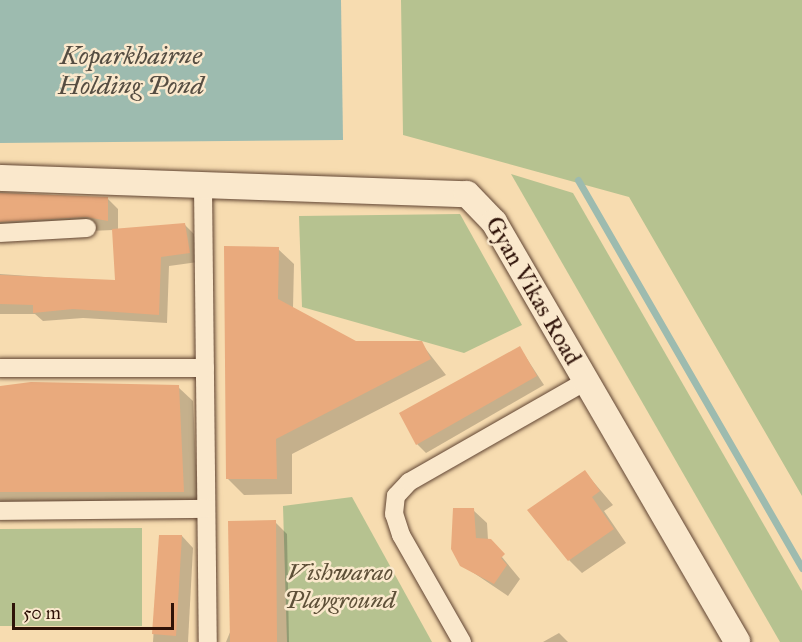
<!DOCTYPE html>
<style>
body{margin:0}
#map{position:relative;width:802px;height:642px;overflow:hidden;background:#f7dcb0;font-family:"IM FELL Great Primer",serif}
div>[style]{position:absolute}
.green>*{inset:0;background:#b6c290}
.water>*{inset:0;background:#9dbbaf}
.shadow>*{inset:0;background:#0003}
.stream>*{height:7px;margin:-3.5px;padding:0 3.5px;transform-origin:3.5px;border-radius:3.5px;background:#9dbbaf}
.building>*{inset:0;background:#e9aa7d}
.roads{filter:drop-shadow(0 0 2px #604432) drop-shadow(0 0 2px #604432)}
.street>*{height:18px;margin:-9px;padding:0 9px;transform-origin:9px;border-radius:9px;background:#fae8cc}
.secondary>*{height:26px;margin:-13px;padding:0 13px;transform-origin:13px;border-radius:13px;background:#fae8cc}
span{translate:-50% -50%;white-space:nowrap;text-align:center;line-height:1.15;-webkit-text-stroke:5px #fae8cc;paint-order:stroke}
.street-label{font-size:24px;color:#2e1208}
.park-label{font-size:24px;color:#5e5038;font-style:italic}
.water-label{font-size:26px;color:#554d42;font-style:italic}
.scale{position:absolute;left:12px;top:603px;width:162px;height:27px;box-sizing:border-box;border:3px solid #2e1208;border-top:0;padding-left:8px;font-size:18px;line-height:21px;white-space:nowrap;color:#2e1208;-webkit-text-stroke:4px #fae8cc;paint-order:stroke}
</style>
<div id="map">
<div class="green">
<div style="clip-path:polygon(401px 0,802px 0,802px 496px,629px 197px,403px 135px)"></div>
<div style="clip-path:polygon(511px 174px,573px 193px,802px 591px,802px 642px,780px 642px)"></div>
<div style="clip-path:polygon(460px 214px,522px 325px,464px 353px,302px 307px,299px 216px)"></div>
<div style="clip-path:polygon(352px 497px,432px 642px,287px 642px,283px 506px)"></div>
<div style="clip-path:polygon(142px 528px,142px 626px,0 626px,0 529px)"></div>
</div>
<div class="water">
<div style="clip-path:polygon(0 0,341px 0,343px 140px,0 143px)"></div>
</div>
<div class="shadow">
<div style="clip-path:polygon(0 192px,107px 198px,118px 209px,118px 230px,185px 225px,194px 234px,198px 262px,169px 266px,167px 323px,83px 318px,43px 321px,35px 314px,0 314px,0 274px,116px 282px,113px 230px,0 235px)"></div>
<div style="clip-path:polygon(278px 249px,294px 264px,293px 308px,355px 342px,421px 343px,446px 375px,292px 454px,292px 494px,244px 495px,228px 479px)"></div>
<div style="clip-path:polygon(520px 348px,544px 385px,426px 453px,417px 444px)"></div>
<div style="clip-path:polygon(0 387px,178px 387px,193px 401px,198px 506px,0 506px)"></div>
<div style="clip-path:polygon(585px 472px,613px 505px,604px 511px,626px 543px,582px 573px,569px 560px)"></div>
<div style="clip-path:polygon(473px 510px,487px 523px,488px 540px,520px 579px,508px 596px,462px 565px)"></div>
<div style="clip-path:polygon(275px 522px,287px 534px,289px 642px,226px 642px)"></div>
<div style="clip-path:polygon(160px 536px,182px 536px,193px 548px,188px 642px,153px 642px)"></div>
<div style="clip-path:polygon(559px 633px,568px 642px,543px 642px)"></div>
</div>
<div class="stream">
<div style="left:578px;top:180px;width:448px;rotate:60deg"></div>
</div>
<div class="building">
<div style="clip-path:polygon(0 193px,108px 197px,108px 221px,86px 217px,0 222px)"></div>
<div style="clip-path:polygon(185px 223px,190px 253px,161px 257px,159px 315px,73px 309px,33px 313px,33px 305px,0 304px,0 275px,115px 280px,112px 229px)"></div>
<div style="clip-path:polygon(224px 246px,279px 247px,278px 299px,356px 341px,422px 341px,431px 359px,276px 439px,277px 479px,226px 479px)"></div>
<div style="clip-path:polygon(520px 346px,537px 376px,416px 445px,399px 413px)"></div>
<div style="clip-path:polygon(31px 382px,179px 385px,184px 492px,0 492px,0 386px)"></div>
<div style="clip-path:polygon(585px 470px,600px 491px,592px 497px,614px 529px,568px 561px,527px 510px)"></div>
<div style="clip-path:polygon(453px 508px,474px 508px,476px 538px,491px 539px,505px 554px,501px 558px,507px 565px,494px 584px,460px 566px,451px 549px)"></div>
<div style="clip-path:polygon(276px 520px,277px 642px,230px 642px,228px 521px)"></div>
<div style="clip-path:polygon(159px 535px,182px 535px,176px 636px,152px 634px)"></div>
</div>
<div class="roads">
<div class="street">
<div style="left:203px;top:186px;width:456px;rotate:89.4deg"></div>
<div style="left:0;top:233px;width:87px;rotate:-3.3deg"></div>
<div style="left:0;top:368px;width:205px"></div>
<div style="left:0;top:511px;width:206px;rotate:-0.6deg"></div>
<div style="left:462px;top:642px;width:123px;rotate:-119.7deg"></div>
<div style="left:401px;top:535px;width:22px;rotate:-108deg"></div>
<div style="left:394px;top:514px;width:18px;rotate:-84deg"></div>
<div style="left:396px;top:496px;width:19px;rotate:-47deg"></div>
<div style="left:409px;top:482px;width:204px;rotate:-29.7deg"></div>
</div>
<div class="secondary">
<div style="left:0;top:178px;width:467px;rotate:2deg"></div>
<div style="left:467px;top:194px;width:39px;rotate:46deg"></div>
<div style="left:494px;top:222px;width:485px;rotate:59.9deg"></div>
</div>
</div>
<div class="street-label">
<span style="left:533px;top:291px;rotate:60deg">Gyan Vikas Road</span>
</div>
<div class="park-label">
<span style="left:340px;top:587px">Vishwarao<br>Playground</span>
</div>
<div class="water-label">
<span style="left:131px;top:71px">Koparkhairne<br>Holding Pond</span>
</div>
<div class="scale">50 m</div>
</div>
